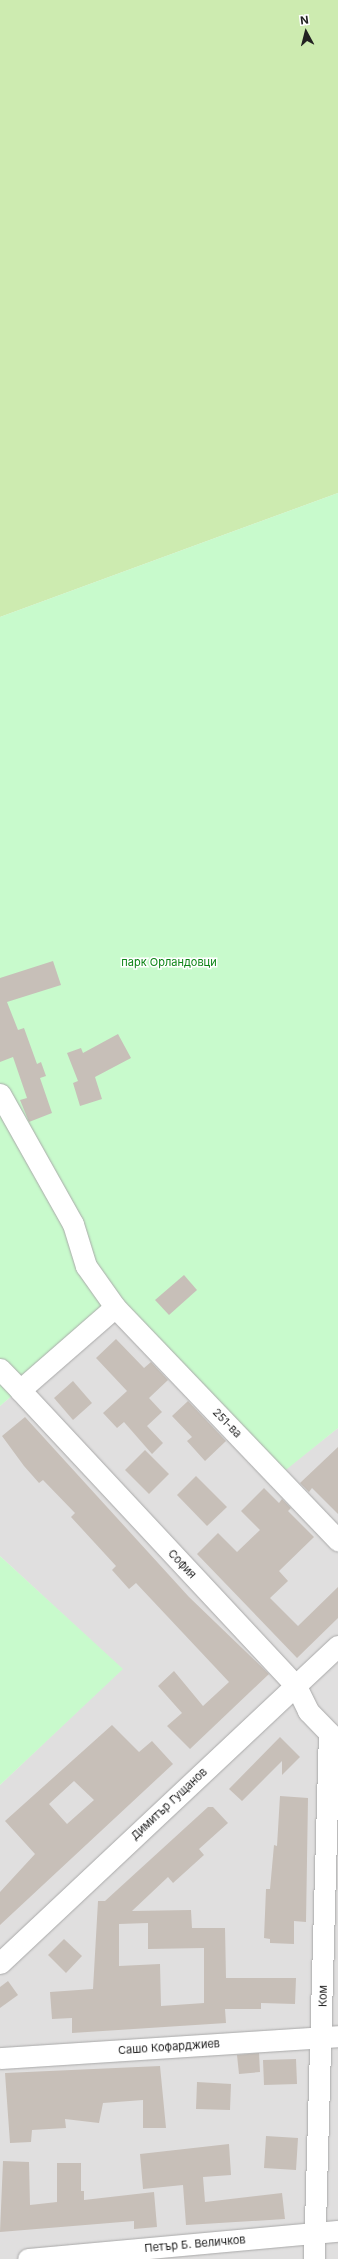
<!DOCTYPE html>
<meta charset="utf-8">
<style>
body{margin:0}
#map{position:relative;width:338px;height:2259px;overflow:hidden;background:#f2efe9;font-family:Inter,sans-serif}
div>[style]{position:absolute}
.residential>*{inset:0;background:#e0dfdf}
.grass>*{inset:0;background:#cdebb0}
.park>*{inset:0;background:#c8facc}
.building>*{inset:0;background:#c7bfb8}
.roads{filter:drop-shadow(0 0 1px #a9a9a9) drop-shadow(0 0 1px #a9a9a9)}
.minor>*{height:21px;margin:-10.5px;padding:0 10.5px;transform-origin:10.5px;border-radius:10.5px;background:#fff}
span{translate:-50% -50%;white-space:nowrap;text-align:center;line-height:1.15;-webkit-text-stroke:3px #fff;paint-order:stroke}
.park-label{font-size:11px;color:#0c8416}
.street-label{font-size:11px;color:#222}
.north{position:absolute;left:286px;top:12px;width:40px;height:40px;-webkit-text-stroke:3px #fff;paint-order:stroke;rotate:353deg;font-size:11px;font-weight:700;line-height:16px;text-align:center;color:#222}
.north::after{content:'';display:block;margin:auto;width:14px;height:18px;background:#222;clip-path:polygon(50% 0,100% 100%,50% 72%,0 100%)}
</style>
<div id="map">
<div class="residential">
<div style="clip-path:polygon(115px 1307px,277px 1476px,338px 1428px,338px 2259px,0 2259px,0 1785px,122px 1669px,0 1556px,0 1406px)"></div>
</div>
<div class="grass">
<div style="clip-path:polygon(0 0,338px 0,338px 493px,0 617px)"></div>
</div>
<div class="park">
<div style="clip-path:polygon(338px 493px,338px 1428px,277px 1477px,115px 1307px,0 1406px,0 617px)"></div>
<div style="clip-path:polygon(0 1556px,123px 1669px,0 1785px)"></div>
</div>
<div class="building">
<div style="clip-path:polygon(53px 961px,61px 985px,7px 1002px,18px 1030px,24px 1028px,37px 1064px,41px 1062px,46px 1076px,40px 1078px,52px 1113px,29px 1122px,20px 1100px,27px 1098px,13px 1057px,0 1062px,0 978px)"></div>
<div style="clip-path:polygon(118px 1034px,131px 1058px,95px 1077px,102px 1099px,80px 1106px,73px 1083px,78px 1081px,67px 1053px,81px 1048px,83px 1053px)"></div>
<div style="clip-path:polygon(184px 1275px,197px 1290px,169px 1315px,155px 1300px)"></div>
<div style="clip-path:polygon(116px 1339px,144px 1368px,151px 1362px,168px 1380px,149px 1398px,162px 1412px,147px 1426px,163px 1443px,152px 1454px,124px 1422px,117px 1428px,103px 1413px,127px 1391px,96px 1358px)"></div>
<div style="clip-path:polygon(73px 1381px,92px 1403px,73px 1420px,54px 1398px)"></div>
<div style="clip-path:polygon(188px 1401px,226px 1441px,205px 1461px,187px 1441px,192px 1437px,172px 1416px)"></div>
<div style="clip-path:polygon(25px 1417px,189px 1597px,269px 1674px,190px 1749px,167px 1726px,182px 1713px,158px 1686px,174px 1671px,203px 1706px,229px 1682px,136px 1583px,129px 1589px,112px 1570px,116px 1566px,71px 1517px,75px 1513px,43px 1480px,39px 1483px,24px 1466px,2px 1436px)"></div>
<div style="clip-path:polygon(338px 1447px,338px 1514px,312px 1488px,309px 1492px,300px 1483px)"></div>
<div style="clip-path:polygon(145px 1450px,169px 1474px,149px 1494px,125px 1470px)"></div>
<div style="clip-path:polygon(196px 1476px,227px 1507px,207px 1526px,177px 1495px)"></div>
<div style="clip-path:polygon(264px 1488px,279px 1503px,282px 1499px,291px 1508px,288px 1511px,314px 1537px,279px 1571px,288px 1581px,270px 1598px,298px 1626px,338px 1587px,338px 1618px,297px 1658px,197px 1554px,218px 1533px,237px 1552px,260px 1530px,241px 1511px)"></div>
<div style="clip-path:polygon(evenodd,112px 1725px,139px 1752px,152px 1741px,173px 1764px,0 1925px,0 1892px,35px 1854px,5px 1821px,112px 1725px,74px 1781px,94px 1800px,67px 1824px,49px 1804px,74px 1781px)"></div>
<div style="clip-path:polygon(280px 1737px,300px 1757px,282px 1775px,282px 1761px,242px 1801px,229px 1789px)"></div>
<div style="clip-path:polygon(280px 1796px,308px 1798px,306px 1922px,294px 1921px,294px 1944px,270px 1943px,270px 1939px,264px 1938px,266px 1889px,270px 1889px,274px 1845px,277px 1846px)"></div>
<div style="clip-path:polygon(evenodd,208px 1807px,213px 1807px,228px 1823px,199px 1849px,204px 1855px,173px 1883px,168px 1877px,132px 1911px,191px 1910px,192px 1928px,225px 1928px,226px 1978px,296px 1978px,295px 2004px,261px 2003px,261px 2009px,225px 2009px,226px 2023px,72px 2033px,72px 2018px,52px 2019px,50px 1992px,93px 1989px,98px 1901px,105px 1901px,208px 1807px,148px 1923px,148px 1949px,204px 1948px,204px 2003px,161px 2006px,160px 1964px,119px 1966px,119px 1924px,148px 1923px)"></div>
<div style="clip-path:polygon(64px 1939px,82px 1956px,66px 1973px,48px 1955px)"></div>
<div style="clip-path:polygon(8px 1981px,18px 1995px,0 2008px,0 1987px)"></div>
<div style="clip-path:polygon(259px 2053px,260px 2072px,239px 2074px,237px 2055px)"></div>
<div style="clip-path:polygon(296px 2059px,297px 2084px,264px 2085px,263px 2060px)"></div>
<div style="clip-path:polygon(160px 2066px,166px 2128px,143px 2128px,143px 2100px,103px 2103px,99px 2123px,65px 2119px,66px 2128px,32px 2130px,31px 2142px,10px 2143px,5px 2073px)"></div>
<div style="clip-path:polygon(197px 2082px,231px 2084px,230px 2110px,196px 2109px)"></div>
<div style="clip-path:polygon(266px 2136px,298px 2138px,296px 2170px,264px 2168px)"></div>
<div style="clip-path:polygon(229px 2144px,231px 2175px,203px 2177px,205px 2202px,282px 2193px,285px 2219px,186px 2225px,183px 2185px,143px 2189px,140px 2154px)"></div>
<div style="clip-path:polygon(3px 2161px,29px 2162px,30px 2205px,57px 2202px,57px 2163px,81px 2163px,81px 2191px,84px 2191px,84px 2200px,154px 2192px,157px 2227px,134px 2229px,134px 2221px,0 2232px)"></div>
</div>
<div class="roads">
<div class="minor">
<div style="left:0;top:1094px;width:149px;rotate:60.7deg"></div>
<div style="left:73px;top:1224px;width:44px;rotate:72.8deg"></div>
<div style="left:86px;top:1266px;width:50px;rotate:54.7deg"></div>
<div style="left:115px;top:1307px;width:323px;rotate:46.3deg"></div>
<div style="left:0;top:1369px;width:29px;rotate:46deg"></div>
<div style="left:20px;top:1390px;width:126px;rotate:-41.1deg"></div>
<div style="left:20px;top:1390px;width:405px;rotate:47deg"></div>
<div style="left:296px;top:1686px;width:28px;rotate:64deg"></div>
<div style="left:308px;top:1711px;width:43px;rotate:45.9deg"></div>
<div style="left:0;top:1963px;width:463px;rotate:-43.2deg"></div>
<div style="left:0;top:2058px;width:339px;rotate:-3.7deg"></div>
<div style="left:28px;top:2259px;width:311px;rotate:-5.2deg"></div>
<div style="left:314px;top:2259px;width:526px;rotate:-88.37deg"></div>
</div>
</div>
<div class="park-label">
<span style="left:169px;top:962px">парк Орландовци</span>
</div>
<div class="street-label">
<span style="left:227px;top:1423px;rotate:46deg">251-ва</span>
<span style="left:182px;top:1564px;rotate:47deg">София</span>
<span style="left:169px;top:1804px;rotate:-43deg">Димитър Гущанов</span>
<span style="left:323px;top:1996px;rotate:-89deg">Ком</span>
<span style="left:169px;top:2047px;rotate:-4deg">Сашо Кофарджиев</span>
<span style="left:195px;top:2244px;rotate:-5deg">Петър Б. Величков</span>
</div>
<div class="north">N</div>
</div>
